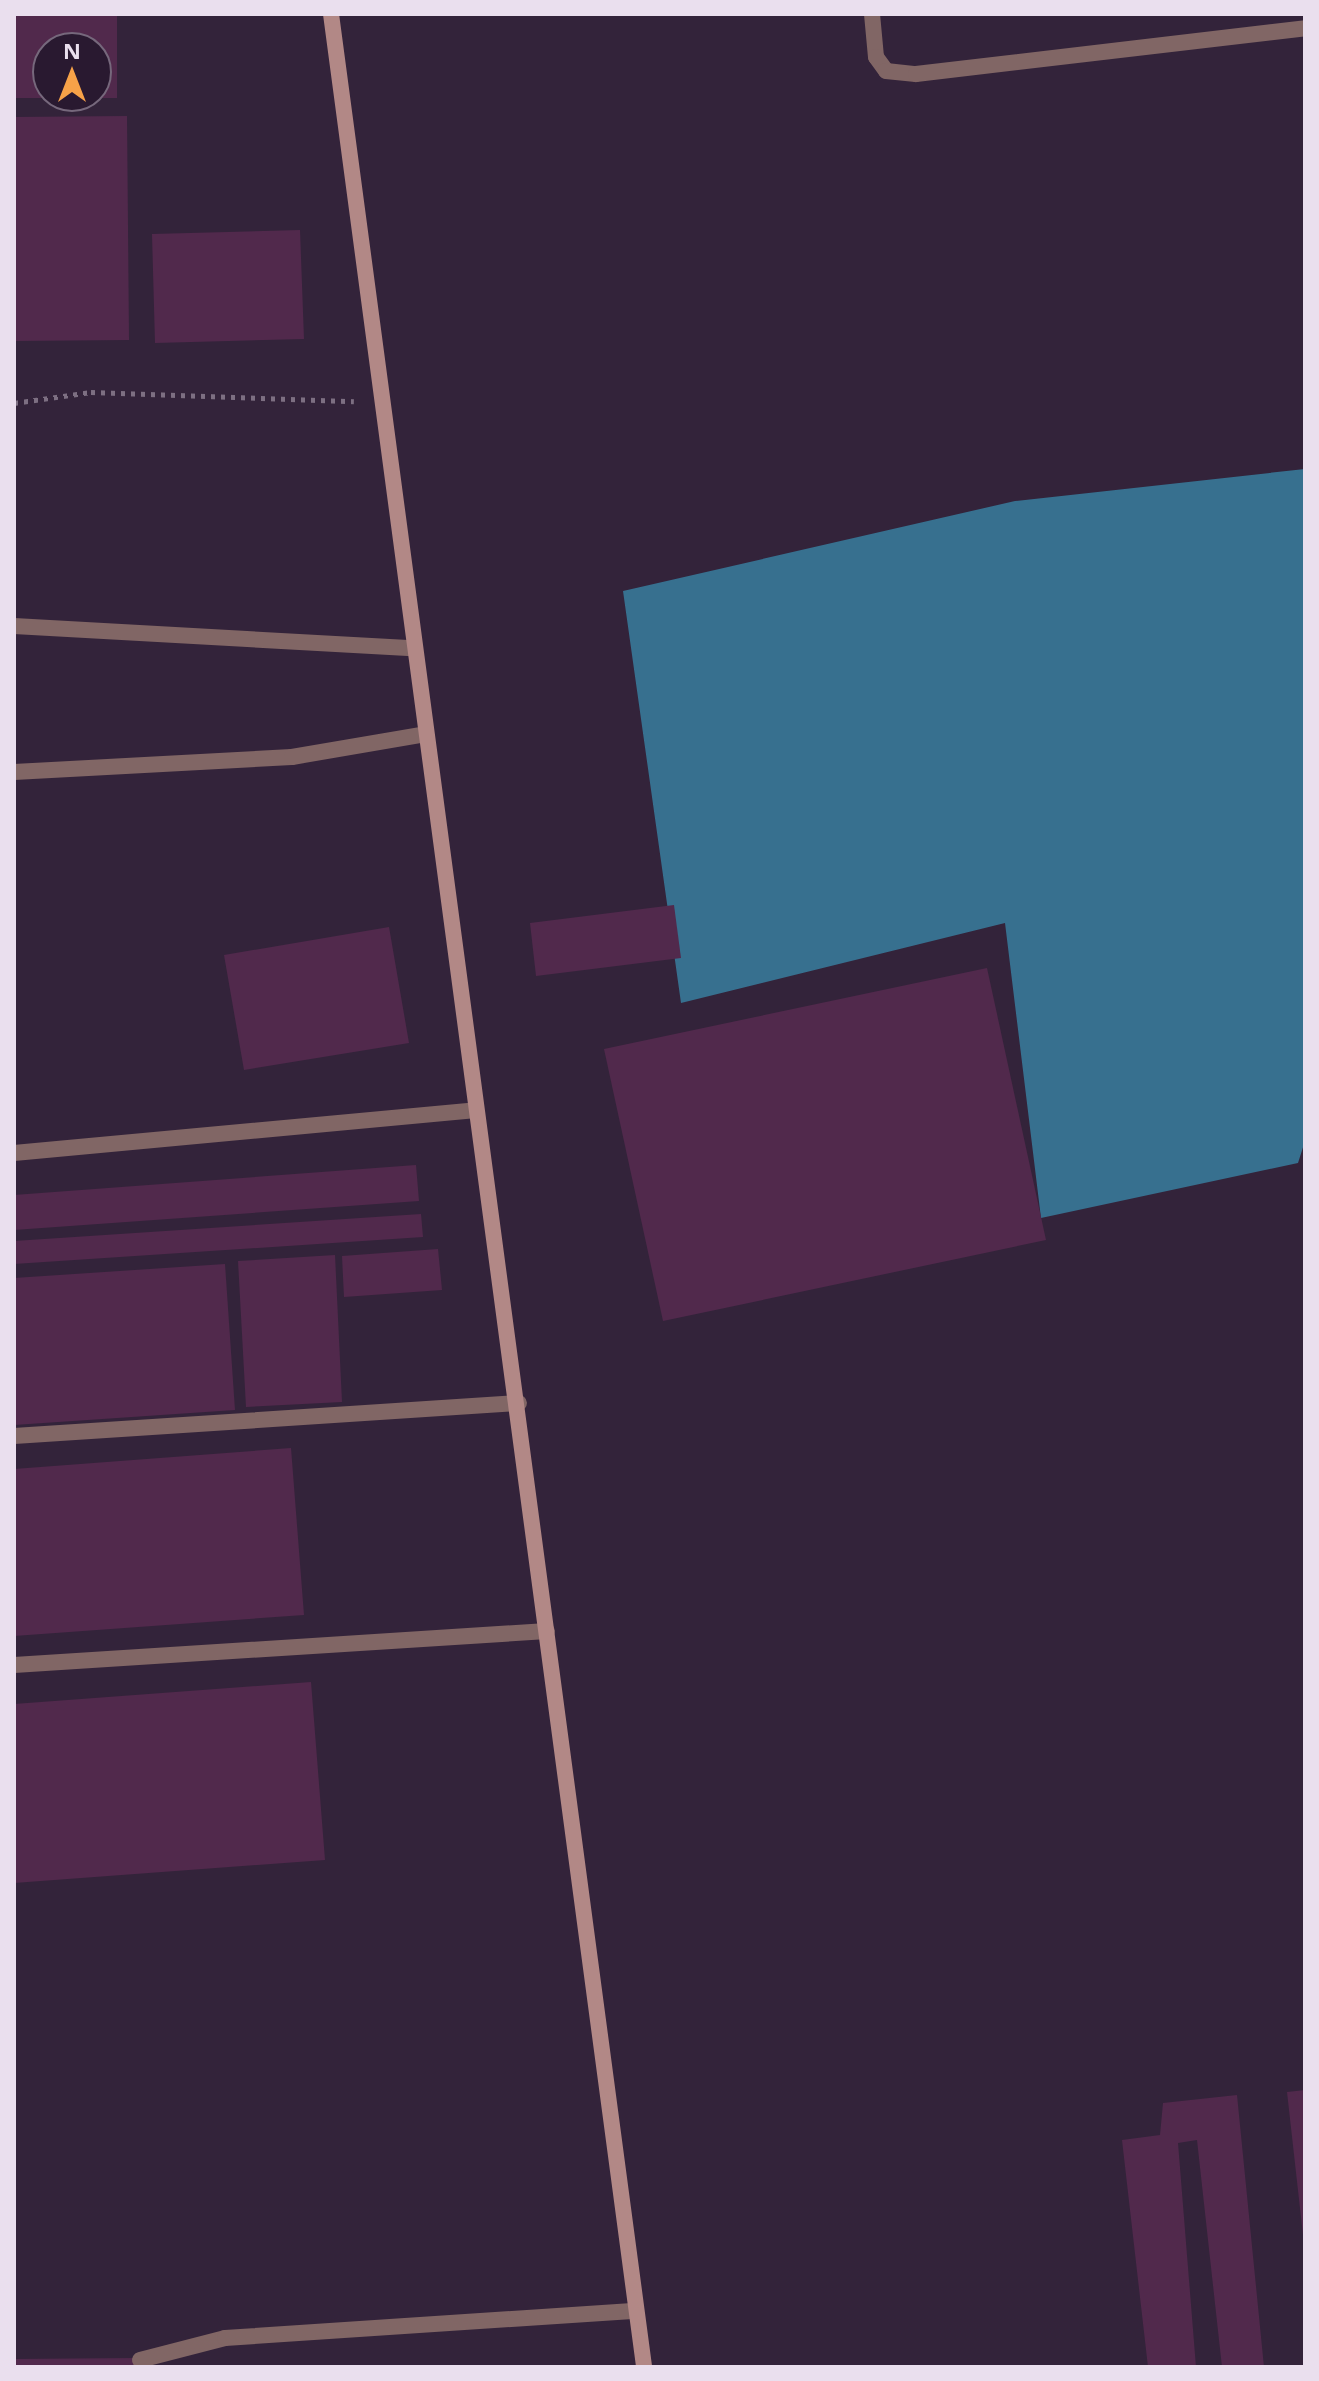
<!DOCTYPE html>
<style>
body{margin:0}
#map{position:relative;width:1319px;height:2381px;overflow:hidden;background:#33233a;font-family:"Open Sans",sans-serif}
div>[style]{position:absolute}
.water>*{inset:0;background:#37708f}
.building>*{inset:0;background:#51294c}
.path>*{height:5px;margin-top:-2.5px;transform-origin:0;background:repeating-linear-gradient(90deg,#7d6f82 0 4px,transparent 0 10px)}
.lane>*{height:16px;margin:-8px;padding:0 8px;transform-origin:8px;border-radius:8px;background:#816665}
.street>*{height:16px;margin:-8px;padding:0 8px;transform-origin:8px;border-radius:8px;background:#816665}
.secondary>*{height:16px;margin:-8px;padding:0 8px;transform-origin:8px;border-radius:8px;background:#b28886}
span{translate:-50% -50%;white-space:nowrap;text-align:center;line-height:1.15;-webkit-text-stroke:7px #291930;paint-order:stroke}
.frame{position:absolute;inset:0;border:16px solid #eadfee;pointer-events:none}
.north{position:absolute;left:32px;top:32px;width:80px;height:80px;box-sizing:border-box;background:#291930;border:2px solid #76687c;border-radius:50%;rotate:0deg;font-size:22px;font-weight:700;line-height:32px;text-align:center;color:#eadfee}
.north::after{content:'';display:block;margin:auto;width:28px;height:36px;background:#f7a248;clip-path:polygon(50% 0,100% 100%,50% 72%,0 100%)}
</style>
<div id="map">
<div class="water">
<div style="clip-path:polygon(1305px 469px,1305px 1141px,1298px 1163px,1041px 1218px,1005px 923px,681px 1003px,623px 591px,1015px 501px)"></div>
</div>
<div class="building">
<div style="clip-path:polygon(14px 14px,117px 14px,117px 98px,96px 98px,96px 48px,48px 48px,48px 98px,14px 98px)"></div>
<div style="clip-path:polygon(127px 116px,129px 340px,14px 341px,14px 117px)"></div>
<div style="clip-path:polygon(300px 230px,304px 339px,155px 343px,152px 234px)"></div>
<div style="clip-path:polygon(674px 905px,681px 958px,536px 976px,530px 923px)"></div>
<div style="clip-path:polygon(389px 927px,409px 1043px,244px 1070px,224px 955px)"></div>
<div style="clip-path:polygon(987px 968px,1046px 1240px,663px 1321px,604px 1049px)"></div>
<div style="clip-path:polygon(416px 1165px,419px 1201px,14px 1230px,14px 1195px)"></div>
<div style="clip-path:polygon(421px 1214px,423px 1237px,14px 1264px,14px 1241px)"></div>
<div style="clip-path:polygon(438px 1249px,442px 1290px,344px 1297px,342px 1256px)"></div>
<div style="clip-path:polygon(335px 1255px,342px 1402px,246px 1407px,238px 1261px)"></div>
<div style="clip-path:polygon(225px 1264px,235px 1410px,14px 1425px,14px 1278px)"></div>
<div style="clip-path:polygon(291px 1448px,304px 1615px,14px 1636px,14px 1469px)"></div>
<div style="clip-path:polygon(311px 1682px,325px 1860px,14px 1883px,14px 1704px)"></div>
<div style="clip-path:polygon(1305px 2090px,1305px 2234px,1303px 2235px,1287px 2092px)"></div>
<div style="clip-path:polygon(1237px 2095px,1264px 2367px,1222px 2367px,1197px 2140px,1178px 2143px,1196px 2367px,1148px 2367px,1122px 2140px,1160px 2135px,1163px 2103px)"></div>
<div style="clip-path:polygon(138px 2358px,138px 2367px,14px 2367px,14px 2359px)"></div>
</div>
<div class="path">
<div style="left:14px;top:403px;width:78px;rotate:-8.1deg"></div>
<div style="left:91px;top:392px;width:263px;rotate:2deg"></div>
</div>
<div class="lane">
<div style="left:14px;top:1436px;width:506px;rotate:-3.74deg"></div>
<div style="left:14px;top:1665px;width:534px;rotate:-3.65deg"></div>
<div style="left:140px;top:2360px;width:88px;rotate:-14.5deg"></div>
<div style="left:225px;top:2338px;width:412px;rotate:-3.8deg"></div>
</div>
<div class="street">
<div style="left:872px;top:14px;width:43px;rotate:84.7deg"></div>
<div style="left:876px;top:57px;width:17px;rotate:54deg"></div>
<div style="left:886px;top:71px;width:30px;rotate:6deg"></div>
<div style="left:916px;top:74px;width:392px;rotate:-6.7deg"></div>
<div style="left:14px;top:626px;width:399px;rotate:3.2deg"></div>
<div style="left:14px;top:772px;width:278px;rotate:-3.1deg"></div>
<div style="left:292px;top:757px;width:131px;rotate:-9.7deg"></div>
<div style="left:14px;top:1153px;width:464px;rotate:-5.3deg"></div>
</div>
<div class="secondary">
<div style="left:331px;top:14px;width:2374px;rotate:82.42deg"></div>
</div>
<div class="frame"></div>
<div class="north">N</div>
</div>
